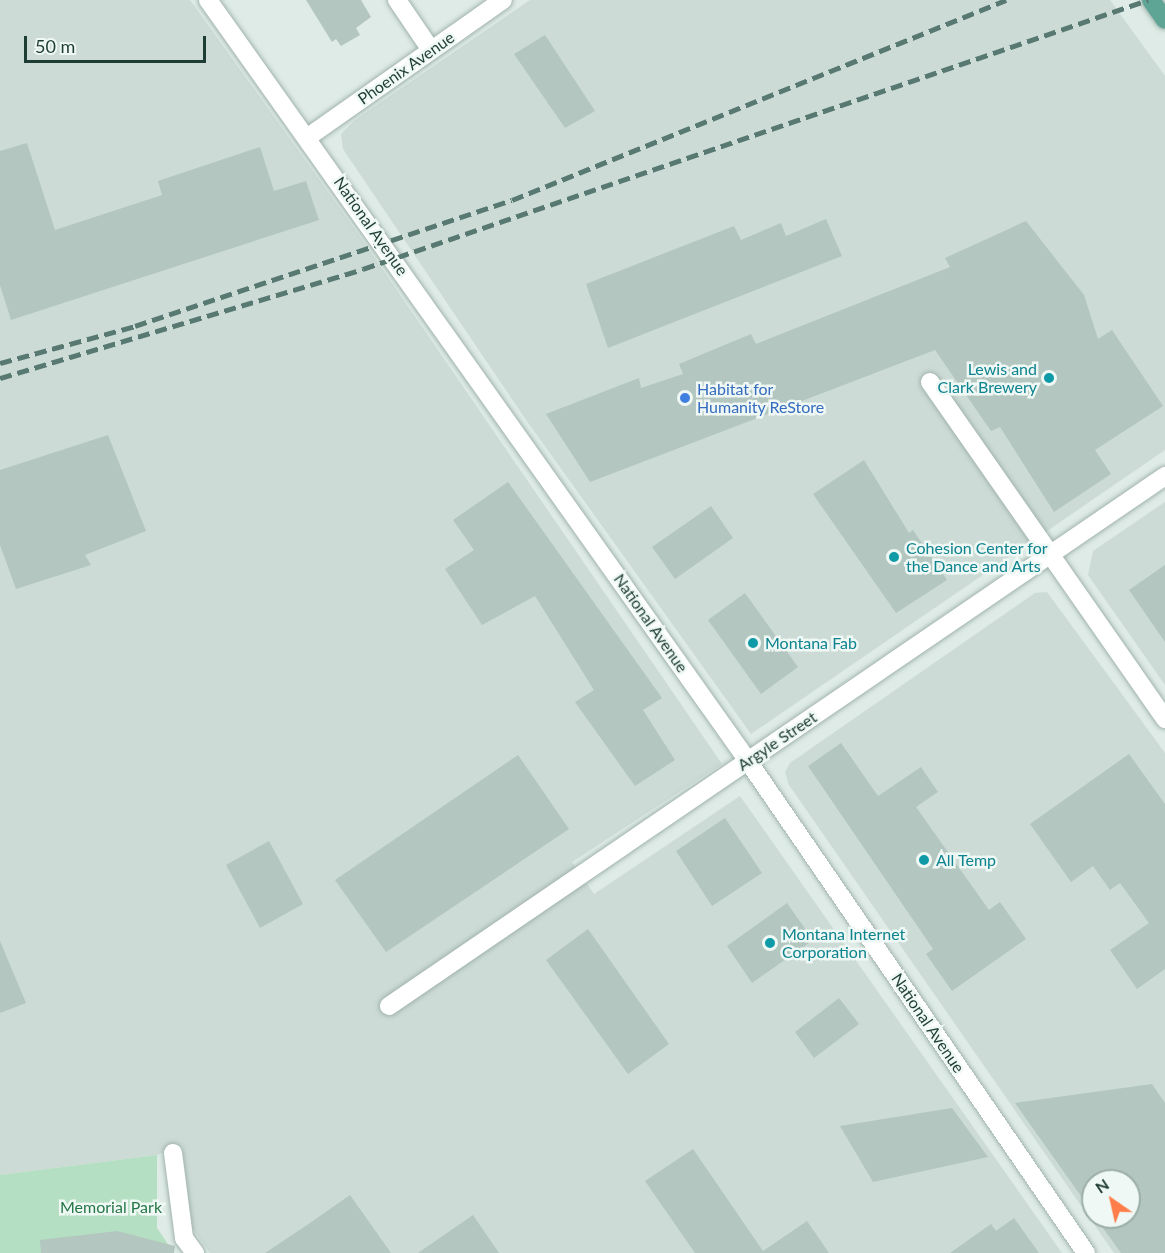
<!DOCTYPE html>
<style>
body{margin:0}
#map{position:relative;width:1165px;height:1253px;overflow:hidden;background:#deebe6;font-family:Lato,sans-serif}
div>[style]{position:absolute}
.built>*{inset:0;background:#ccdbd5}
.green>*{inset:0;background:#b5dfc2}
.building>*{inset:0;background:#b3c6bf}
.roads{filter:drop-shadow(0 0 2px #a1b3ad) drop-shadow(0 0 2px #a1b3ad)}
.street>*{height:18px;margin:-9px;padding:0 9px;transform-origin:9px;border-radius:9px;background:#fff}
.primary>*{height:18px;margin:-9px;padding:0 9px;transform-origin:9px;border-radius:9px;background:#5fa596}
.rail>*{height:4.5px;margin-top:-2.25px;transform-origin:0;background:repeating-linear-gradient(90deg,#587971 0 12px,transparent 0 18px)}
.dots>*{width:16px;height:16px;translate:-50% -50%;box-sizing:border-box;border:3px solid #eff8f4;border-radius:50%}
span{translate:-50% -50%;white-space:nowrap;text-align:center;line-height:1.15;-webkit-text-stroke:5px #eff8f4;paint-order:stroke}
.street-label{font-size:16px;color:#1e3d35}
.culture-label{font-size:16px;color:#0d838f}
.right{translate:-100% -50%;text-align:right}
.left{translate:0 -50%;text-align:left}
.shop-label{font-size:16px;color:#366cbe}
.park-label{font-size:16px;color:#257748}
.north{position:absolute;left:1081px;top:1169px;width:60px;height:60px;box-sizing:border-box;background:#eff8f4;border:2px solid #9bada8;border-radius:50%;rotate:326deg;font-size:16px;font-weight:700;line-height:24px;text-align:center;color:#1e3d35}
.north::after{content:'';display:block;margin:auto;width:21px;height:27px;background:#ff7d49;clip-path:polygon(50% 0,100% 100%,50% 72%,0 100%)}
.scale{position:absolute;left:24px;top:36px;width:182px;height:27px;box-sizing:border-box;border:3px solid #1e3d35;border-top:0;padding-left:8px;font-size:18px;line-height:21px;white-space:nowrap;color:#1e3d35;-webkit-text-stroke:4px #eff8f4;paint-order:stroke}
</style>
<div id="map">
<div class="built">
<div style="clip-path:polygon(0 0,190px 0,361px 238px,722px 764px,572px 862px,594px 894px,740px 796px,1062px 1253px,210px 1253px,191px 1226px,182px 1146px,157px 1155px,0 1175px)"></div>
<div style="clip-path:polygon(530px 0,1110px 0,1165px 76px,1165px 450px,751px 734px,524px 417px,343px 149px,341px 134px,355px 120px)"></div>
<div style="clip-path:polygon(1165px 502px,1165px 685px,1088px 575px,1093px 551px)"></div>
<div style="clip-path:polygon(evenodd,1047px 592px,1165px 753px,1165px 1253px,1114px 1253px,789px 785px,785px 772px,790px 763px,1035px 593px,1047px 592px,1093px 1181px,1129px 1181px,1129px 1217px,1093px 1217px,1093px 1181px)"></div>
</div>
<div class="green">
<div style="clip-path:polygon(157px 1155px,157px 1228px,174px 1253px,0 1253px,0 1175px)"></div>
</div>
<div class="building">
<div style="clip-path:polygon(306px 0,361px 0,371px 17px,356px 28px,360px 35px,341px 46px,336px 39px,332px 42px)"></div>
<div style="clip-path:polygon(545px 35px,595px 111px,565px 128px,514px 54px)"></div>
<div style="clip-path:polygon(27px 143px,55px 230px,162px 195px,158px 181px,260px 147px,274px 191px,306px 181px,319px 220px,11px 320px,0 285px,0 151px)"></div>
<div style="clip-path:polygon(826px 219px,842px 256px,608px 348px,586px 284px,734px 226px,741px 240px,781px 223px,786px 236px)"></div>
<div style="clip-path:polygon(1026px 221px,1084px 295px,1098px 339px,1112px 330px,1163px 406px,1095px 450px,1111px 474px,1054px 512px,1000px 427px,991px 431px,935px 350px,590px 482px,546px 414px,639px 378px,641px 388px,683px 374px,679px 364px,751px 334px,756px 344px,950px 267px,945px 258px)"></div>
<div style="clip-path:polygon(108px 435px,146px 531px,85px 555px,91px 565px,16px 589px,0 545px,0 470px)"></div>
<div style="clip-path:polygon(864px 460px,909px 533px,913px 530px,947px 580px,896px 613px,813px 494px)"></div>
<div style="clip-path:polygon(508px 482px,662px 698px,643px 710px,675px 760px,635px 786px,575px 702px,594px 690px,535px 596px,482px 625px,445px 569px,474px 550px,453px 520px)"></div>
<div style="clip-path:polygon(711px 506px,733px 538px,675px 579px,652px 547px)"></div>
<div style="clip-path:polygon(1165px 565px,1165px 642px,1129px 590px)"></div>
<div style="clip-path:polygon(745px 593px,798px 667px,761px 694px,708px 620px)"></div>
<div style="clip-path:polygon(841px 743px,878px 796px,921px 767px,938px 792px,916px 807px,989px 910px,1000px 902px,1026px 939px,952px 991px,926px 954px,933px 949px,808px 766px)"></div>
<div style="clip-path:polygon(1129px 754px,1165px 804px,1165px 969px,1137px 989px,1110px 950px,1149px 923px,1120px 883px,1110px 890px,1093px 866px,1071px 882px,1030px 824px)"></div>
<div style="clip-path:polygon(518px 755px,569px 829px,386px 952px,335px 880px)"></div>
<div style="clip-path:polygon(725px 818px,762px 873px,712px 906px,676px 851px)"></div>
<div style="clip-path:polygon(269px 841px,303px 904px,260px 928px,226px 865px)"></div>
<div style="clip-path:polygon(787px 903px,813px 940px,752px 983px,727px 946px)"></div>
<div style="clip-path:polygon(588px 929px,669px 1044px,628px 1074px,546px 960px)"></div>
<div style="clip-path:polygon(0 941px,26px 1003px,0 1013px)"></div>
<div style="clip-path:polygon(839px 998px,859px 1024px,814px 1058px,795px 1032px)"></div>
<div style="clip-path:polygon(1152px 1084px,1165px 1103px,1165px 1253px,1121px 1253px,1095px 1217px,1129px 1217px,1129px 1181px,1093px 1181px,1093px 1213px,1015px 1103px)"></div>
<div style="clip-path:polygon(952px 1108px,988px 1157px,873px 1182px,840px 1126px)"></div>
<div style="clip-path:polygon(693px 1149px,763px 1251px,807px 1221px,829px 1253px,695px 1253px,645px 1181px)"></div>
<div style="clip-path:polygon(350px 1195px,391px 1253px,265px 1253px,310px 1223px)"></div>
<div style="clip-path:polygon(473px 1215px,499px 1253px,418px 1253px)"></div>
<div style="clip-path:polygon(1014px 1218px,1039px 1253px,950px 1253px,991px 1224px,996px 1231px)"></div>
<div style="clip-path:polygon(117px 1231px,175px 1246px,174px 1253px,41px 1253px,40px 1240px)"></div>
</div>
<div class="roads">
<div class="street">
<div style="left:208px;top:0;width:933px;rotate:54.64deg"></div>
<div style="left:748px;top:761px;width:597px;rotate:55.51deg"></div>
<div style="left:397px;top:0;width:60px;rotate:55.8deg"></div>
<div style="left:308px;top:137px;width:238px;rotate:-35.1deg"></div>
<div style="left:930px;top:382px;width:411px;rotate:55.1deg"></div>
<div style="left:389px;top:1006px;width:940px;rotate:-34.33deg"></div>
<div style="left:173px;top:1153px;width:86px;rotate:82.6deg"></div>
<div style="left:184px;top:1238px;width:19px;rotate:54deg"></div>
</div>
<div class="primary">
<div style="left:1151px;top:0;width:24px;rotate:55deg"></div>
</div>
</div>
<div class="rail">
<div style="left:0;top:363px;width:140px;rotate:-15.3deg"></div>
<div style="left:135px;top:326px;width:397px;rotate:-18.5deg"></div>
<div style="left:512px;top:200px;width:533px;rotate:-22.04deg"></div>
<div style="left:0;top:378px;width:379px;rotate:-16.7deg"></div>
<div style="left:363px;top:269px;width:830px;rotate:-18.92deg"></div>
</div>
<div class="dots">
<div style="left:1049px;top:378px;background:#0f9aa8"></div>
<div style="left:685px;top:398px;background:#3f7fe0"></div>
<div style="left:894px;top:557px;background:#0f9aa8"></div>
<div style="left:753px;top:643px;background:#0f9aa8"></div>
<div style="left:924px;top:860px;background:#0f9aa8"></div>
<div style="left:770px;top:943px;background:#0f9aa8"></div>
</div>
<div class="street-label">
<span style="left:406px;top:68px;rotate:-35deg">Phoenix Avenue</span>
<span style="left:371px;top:226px;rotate:55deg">National Avenue</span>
<span style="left:651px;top:623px;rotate:55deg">National Avenue</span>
<span style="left:777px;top:741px;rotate:-34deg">Argyle Street</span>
<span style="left:928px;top:1023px;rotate:56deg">National Avenue</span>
</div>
<div class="culture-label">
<span class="right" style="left:1037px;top:378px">Lewis and<br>Clark Brewery</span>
<span class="left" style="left:906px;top:557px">Cohesion Center for<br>the Dance and Arts</span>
<span class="left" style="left:765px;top:643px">Montana Fab</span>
<span class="left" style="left:936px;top:860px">All Temp</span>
<span class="left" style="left:782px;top:943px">Montana Internet<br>Corporation</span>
</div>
<div class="shop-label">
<span class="left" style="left:697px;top:398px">Habitat for<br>Humanity ReStore</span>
</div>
<div class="park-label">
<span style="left:111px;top:1207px">Memorial Park</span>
</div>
<div class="north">N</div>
<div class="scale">50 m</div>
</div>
